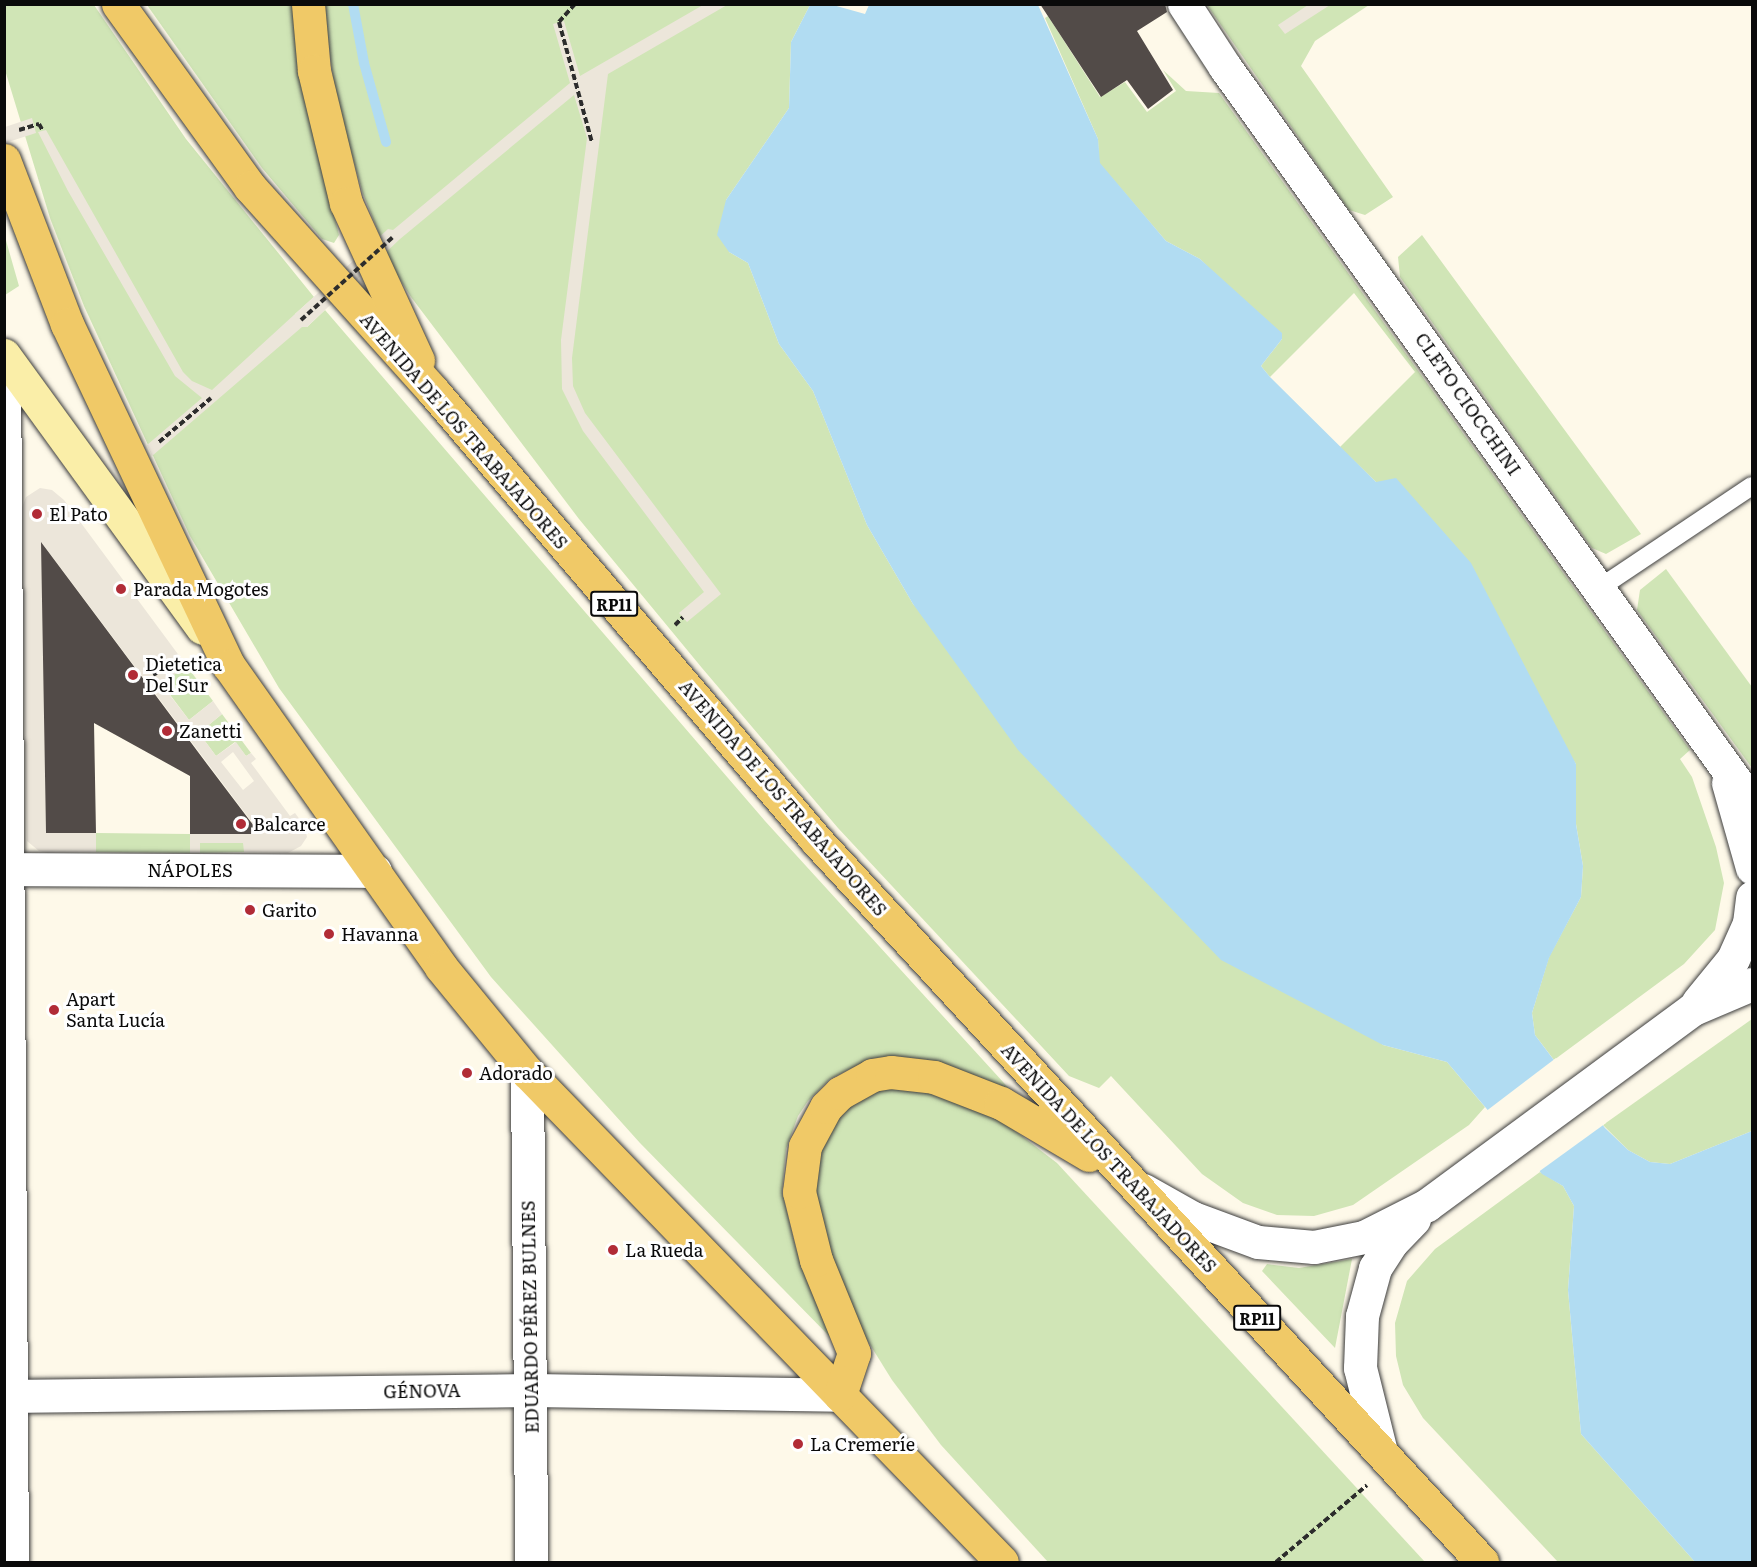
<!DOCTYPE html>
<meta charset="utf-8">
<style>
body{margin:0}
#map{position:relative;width:1757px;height:1567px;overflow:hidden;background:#fef9e9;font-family:Literata,serif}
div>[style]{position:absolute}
.green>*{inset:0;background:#d0e5b6}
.plaza>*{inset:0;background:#ece6da}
.water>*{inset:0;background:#b1dcf2}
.pier>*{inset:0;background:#fef9e9}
.stream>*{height:10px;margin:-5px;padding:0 5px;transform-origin:5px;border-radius:5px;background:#b1dcf2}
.building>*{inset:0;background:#524b48}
.path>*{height:4px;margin-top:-2px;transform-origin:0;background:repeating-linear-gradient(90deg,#2c2c2c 0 6px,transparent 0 9px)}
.roads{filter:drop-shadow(0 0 2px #3d3d3d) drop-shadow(0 0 2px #3d3d3d)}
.lane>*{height:18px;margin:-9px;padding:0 9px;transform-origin:9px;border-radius:9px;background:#fff}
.street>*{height:33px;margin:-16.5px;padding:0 16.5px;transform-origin:16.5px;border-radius:16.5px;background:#fff}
.secondary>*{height:33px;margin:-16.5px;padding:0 16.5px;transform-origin:16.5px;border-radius:16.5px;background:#faeea8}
.primary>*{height:33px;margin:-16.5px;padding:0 16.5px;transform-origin:16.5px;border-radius:16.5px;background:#f0c967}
.path-bridge>*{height:4px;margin-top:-2px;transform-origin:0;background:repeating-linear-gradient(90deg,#2c2c2c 0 6px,transparent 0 9px)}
.dots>*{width:16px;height:16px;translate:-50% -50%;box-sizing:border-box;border:3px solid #fff;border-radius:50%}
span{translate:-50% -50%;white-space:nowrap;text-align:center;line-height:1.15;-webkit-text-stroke:6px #fff;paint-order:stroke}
.shield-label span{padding:2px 4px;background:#fff;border:2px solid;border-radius:4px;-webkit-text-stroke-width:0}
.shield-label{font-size:16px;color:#0a0a0a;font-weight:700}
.street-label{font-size:18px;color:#0a0a0a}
.poi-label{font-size:18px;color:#0a0a0a}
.left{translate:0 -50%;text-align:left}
.frame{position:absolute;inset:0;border:6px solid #0a0a0a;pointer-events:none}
</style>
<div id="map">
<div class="green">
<div style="clip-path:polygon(4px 5px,94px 5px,186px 139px,314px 297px,295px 314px,307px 327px,325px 310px,765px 821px,1014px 1094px,860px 1064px,830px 1079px,808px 1101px,798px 1116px,786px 1149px,782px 1192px,796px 1249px,833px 1340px,640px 1143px,491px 977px,279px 688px,190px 536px,84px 306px,50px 218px,5px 70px)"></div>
<div style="clip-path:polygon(147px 5px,292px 5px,303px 93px,339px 235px,334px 243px,322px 239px,262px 168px)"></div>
<div style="clip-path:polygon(323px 5px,810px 5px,791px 42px,789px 108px,726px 200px,729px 252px,748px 263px,779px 344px,813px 391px,867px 525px,913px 604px,1383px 1045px,1447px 1062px,1485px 1107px,1469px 1125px,1353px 1205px,1314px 1216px,1277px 1215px,1243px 1203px,1202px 1174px,1111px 1076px,1099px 1088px,1069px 1076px,838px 828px,702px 668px,579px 519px,411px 297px,394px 270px,363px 194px,336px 98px)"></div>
<div style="clip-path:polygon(1207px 5px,1369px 5px,1315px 41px,1301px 66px,1393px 197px,1365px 215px,1349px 210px)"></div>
<div style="clip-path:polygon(1048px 16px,1100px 97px,1125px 82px,1147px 112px,1176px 91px,1163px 70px,1186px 91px,1219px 93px,1690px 750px,1680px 759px,1692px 777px,1716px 847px,1724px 883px,1715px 930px,1684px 964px,1554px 1060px,1535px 1035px,1532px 1013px,1549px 957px,1581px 897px,1583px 866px,1576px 824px,1576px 764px,1376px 482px,1340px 447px,1415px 372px,1354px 293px,1270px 377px,1261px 366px,1282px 339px,1200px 259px,1166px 241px,1099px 163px,1098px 139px,1045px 18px)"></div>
<div style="clip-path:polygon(1422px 235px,1547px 406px,1641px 534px,1606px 554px,1592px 548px,1400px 277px,1398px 257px)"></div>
<div style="clip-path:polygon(5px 237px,19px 286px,5px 295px,4px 295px)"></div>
<div style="clip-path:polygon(1666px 569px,1752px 687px,1752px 768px,1637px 610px,1640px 590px)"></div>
<div style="clip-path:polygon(186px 665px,213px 701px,189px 720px,162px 684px)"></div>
<div style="clip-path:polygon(222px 714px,251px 753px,246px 756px,235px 742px,216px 756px,199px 733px)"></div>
<div style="clip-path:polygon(96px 833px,190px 834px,190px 853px,96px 852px)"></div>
<div style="clip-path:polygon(200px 843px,244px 843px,244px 852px,200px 853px)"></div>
<div style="clip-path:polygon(1752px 1019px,1752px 1131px,1670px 1164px,1650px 1162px,1628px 1150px,1603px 1125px)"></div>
<div style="clip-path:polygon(896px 1082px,963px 1100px,1010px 1127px,1057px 1163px,1425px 1562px,1048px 1562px,941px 1445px,892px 1380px,854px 1319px,813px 1218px,821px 1136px,857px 1096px)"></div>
<div style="clip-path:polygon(1540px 1172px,1563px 1186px,1574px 1206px,1568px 1290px,1581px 1434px,1695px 1562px,1558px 1562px,1423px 1418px,1403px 1385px,1396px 1356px,1395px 1323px,1407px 1281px,1435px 1249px)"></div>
<div style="clip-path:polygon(1352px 1259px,1335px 1348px,1262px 1271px,1267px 1264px,1299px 1268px)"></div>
</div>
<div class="plaza">
<div style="clip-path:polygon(703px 5px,727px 5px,608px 74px,572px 358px,573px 386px,585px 413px,721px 594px,687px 622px,679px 613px,704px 592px,583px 431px,562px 389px,561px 340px,587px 138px,574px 95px,400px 239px,307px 327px,302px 327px,152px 456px,147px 445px,202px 398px,175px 376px,68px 191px,38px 132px,46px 130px,183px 372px,192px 381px,212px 390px,388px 229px,393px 230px,570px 83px,553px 24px,564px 21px,580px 76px)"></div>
<div style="clip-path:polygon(1308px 5px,1330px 5px,1285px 34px,1278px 25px)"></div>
<div style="clip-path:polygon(32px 118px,36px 133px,5px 143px,5px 127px)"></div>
<div style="clip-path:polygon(evenodd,40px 488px,52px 490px,64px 500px,186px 665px,162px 685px,189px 720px,213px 701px,222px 714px,199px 733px,216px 756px,236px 742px,246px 756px,251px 753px,256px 759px,251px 763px,290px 816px,295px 813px,304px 825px,307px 837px,301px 846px,288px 853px,244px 852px,243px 843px,200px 843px,200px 853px,190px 853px,190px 834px,244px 834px,251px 821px,42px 543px,46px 833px,96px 833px,96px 852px,47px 853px,39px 851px,27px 841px,21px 510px,26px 497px,40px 488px,233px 752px,254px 781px,243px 790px,221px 762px,233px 752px)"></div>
</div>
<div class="water">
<div style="clip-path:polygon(810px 5px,833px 5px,865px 14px,869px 5px,1038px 5px,1098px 139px,1100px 163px,1166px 241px,1200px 259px,1282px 333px,1282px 339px,1261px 366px,1270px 377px,1376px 482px,1396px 478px,1471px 563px,1576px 764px,1576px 824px,1583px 866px,1581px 897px,1549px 958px,1532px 1013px,1535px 1035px,1605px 1128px,1628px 1150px,1650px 1162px,1670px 1164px,1752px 1131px,1752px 1562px,1695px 1562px,1581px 1434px,1568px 1290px,1574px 1206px,1563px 1186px,1542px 1174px,1447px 1062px,1383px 1045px,1221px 960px,1018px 750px,913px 604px,867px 525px,813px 391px,779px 344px,748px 263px,729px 252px,717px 235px,726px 200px,789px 108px,791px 42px)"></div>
</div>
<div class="pier">
<div style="clip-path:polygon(1556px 1058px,1606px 1123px,1537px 1173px,1485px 1112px)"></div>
</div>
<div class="stream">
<div style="left:353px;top:4px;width:60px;rotate:79.4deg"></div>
<div style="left:364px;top:63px;width:82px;rotate:74.4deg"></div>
</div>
<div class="building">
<div style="clip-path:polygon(1040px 4px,1165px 4px,1167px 12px,1137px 31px,1173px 90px,1148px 109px,1127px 80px,1101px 97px)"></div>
<div style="clip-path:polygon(41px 542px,207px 764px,260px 834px,190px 834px,190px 776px,94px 723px,96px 833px,46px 833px)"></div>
</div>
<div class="path">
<div style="left:575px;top:4px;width:24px;rotate:132deg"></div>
<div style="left:559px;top:22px;width:125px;rotate:74.7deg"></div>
<div style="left:19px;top:130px;width:21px;rotate:-17deg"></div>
<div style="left:39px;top:124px;width:8px;rotate:60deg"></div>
<div style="left:159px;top:442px;width:68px;rotate:-40.2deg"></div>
<div style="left:675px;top:625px;width:11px;rotate:-45deg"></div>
<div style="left:154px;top:672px;width:4px;rotate:63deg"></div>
<div style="left:1276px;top:1562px;width:119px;rotate:-40.2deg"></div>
</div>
<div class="roads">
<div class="lane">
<div style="left:1598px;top:589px;width:185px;rotate:-33.8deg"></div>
</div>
<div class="street">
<div style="left:1184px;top:4px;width:75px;rotate:56.9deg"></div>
<div style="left:1225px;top:67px;width:906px;rotate:54.43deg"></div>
<div style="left:4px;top:359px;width:1203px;rotate:89.62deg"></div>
<div style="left:1728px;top:783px;width:88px;rotate:74.2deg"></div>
<div style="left:4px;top:869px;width:371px;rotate:0.3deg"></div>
<div style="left:1698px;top:1002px;width:55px;rotate:-50.9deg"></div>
<div style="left:1733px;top:959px;width:39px;rotate:-66deg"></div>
<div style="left:1749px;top:923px;width:26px;rotate:-83deg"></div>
<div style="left:527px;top:1072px;width:490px;rotate:89.5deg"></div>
<div style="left:1143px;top:1190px;width:57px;rotate:29.2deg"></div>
<div style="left:1193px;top:1218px;width:69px;rotate:20.3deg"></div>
<div style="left:1258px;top:1242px;width:56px;rotate:5.1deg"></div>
<div style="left:1314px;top:1247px;width:51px;rotate:-11.3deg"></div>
<div style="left:1364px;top:1237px;width:71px;rotate:-26.9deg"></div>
<div style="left:1427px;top:1205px;width:330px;rotate:-36.4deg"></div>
<div style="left:1693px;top:1009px;width:64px;rotate:-23deg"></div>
<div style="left:4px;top:1396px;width:528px;rotate:-0.65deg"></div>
<div style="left:532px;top:1390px;width:308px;rotate:0.9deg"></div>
<div style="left:1381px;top:1452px;width:87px;rotate:-104deg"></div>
<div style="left:1360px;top:1368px;width:52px;rotate:-87.8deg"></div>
<div style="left:1362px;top:1316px;width:50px;rotate:-74.8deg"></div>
<div style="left:1375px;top:1268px;width:30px;rotate:-57deg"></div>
<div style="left:1391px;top:1243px;width:33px;rotate:-46deg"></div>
</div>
<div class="secondary">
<div style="left:4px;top:355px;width:337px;rotate:54deg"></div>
</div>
<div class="primary">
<div style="left:118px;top:4px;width:226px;rotate:54.2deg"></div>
<div style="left:250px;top:187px;width:274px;rotate:48.1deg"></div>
<div style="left:433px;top:391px;width:592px;rotate:49.52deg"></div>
<div style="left:817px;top:841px;width:981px;rotate:47.31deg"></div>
<div style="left:308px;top:4px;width:67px;rotate:84.9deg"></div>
<div style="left:314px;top:71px;width:136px;rotate:76.4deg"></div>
<div style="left:346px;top:203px;width:173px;rotate:65.4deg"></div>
<div style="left:4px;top:160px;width:176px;rotate:69deg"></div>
<div style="left:67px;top:324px;width:378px;rotate:64.7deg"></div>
<div style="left:229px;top:666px;width:368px;rotate:54.8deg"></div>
<div style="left:441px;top:967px;width:136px;rotate:50.7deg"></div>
<div style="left:527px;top:1072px;width:682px;rotate:45.89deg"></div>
<div style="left:840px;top:1395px;width:44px;rotate:-71.6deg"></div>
<div style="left:854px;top:1353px;width:100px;rotate:-112.2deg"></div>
<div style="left:816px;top:1260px;width:70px;rotate:-104deg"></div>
<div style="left:799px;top:1192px;width:46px;rotate:-82.6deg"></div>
<div style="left:805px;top:1146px;width:44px;rotate:-61.7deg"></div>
<div style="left:826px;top:1107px;width:20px;rotate:-45deg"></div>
<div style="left:840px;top:1093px;width:37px;rotate:-29deg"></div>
<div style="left:872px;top:1075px;width:19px;rotate:-9deg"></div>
<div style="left:891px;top:1072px;width:43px;rotate:6.6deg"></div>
<div style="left:934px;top:1077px;width:72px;rotate:21.2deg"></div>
<div style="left:1001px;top:1103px;width:102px;rotate:30.6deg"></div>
</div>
</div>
<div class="path-bridge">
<div style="left:301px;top:320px;width:125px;rotate:-42.1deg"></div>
</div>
<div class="dots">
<div style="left:37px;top:514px;background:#b12c37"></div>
<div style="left:121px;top:589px;background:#b12c37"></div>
<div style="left:133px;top:675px;background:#b12c37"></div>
<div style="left:167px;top:731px;background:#b12c37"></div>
<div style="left:241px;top:824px;background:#b12c37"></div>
<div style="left:250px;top:910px;background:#b12c37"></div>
<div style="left:329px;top:934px;background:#b12c37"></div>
<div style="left:54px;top:1010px;background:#b12c37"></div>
<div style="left:467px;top:1073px;background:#b12c37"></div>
<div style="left:613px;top:1250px;background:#b12c37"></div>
<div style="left:798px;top:1444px;background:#b12c37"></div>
</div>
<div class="shield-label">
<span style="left:614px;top:604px">RP11</span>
<span style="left:1257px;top:1318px">RP11</span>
</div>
<div class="street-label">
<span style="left:1468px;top:404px;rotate:55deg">CLETO CIOCCHINI</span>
<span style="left:464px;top:431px;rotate:49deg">AVENIDA DE LOS TRABAJADORES</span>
<span style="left:783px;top:798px;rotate:49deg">AVENIDA DE LOS TRABAJADORES</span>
<span style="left:190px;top:870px">NÁPOLES</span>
<span style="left:1109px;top:1158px;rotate:47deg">AVENIDA DE LOS TRABAJADORES</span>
<span style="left:530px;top:1317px;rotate:-91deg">EDUARDO PÉREZ BULNES</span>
<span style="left:422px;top:1391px;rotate:-1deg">GÉNOVA</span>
</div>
<div class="poi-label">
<span class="left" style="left:49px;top:514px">El Pato</span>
<span class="left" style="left:133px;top:589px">Parada Mogotes</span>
<span class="left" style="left:145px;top:675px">Dietetica<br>Del Sur</span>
<span class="left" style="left:179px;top:731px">Zanetti</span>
<span class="left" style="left:253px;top:824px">Balcarce</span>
<span class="left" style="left:262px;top:910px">Garito</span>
<span class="left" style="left:341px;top:934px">Havanna</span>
<span class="left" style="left:66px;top:1010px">Apart<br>Santa Lucía</span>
<span class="left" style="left:479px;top:1073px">Adorado</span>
<span class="left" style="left:625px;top:1250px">La Rueda</span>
<span class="left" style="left:810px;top:1444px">La Cremeríe</span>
</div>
<div class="frame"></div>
</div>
